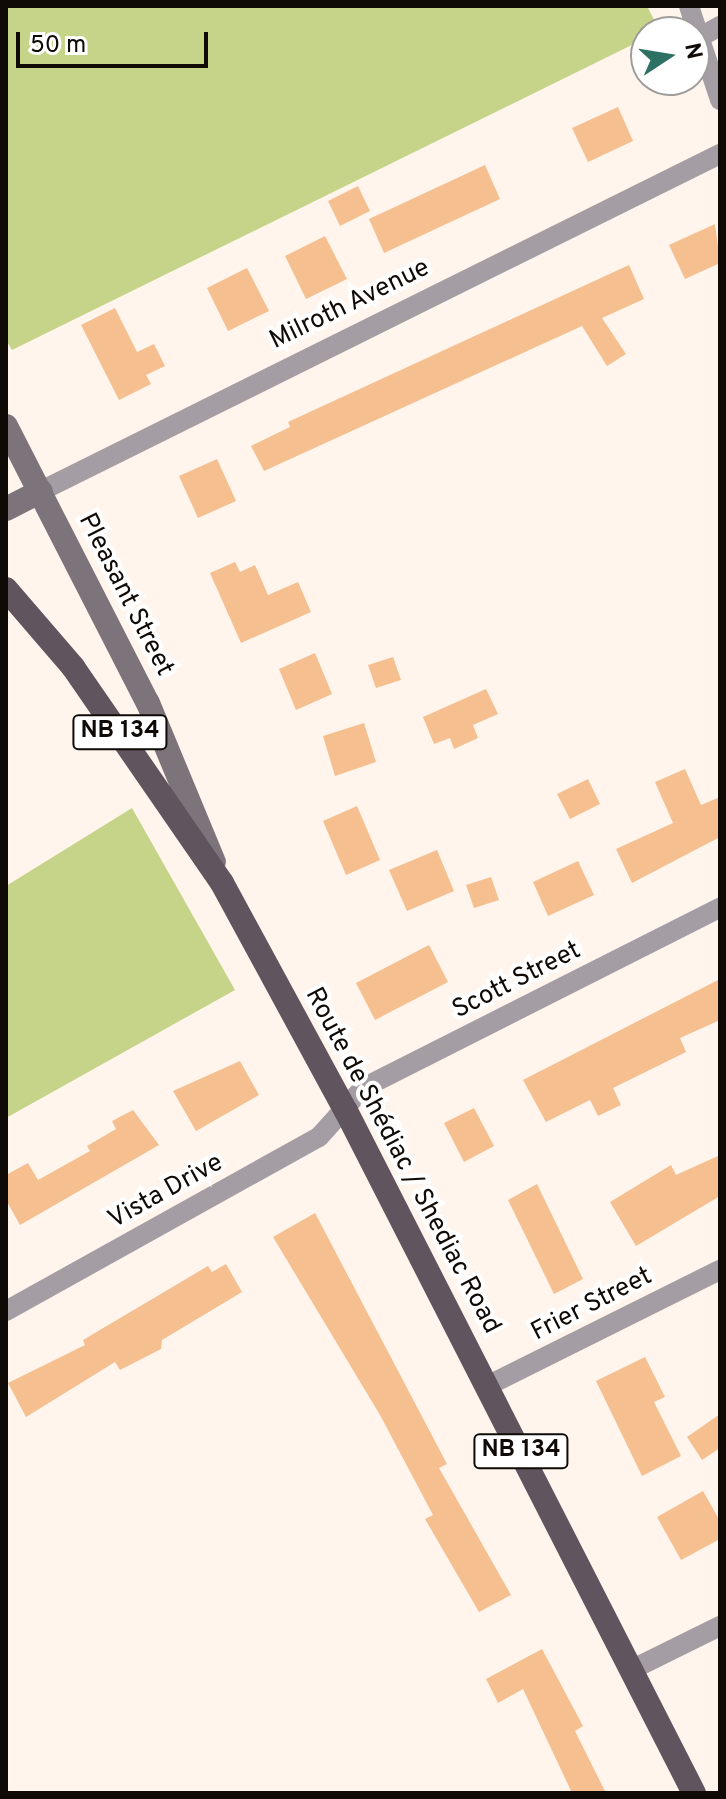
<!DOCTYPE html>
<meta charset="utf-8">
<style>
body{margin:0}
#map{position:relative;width:726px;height:1799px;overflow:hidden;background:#fff5ed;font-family:Overpass,sans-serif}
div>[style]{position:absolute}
.green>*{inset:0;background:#c6d489}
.building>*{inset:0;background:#f6bf90}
.street>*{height:20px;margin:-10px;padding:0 10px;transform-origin:10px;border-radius:10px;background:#a49da3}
.secondary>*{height:24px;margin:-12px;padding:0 12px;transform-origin:12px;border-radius:12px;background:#7c737b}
.primary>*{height:24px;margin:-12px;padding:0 12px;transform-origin:12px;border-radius:12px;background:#60555e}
span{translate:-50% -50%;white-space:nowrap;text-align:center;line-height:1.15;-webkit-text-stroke:8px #fff;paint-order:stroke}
.shield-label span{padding:2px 6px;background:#fff;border:2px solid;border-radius:6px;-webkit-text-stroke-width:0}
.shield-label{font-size:24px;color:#0f0a06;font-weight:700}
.street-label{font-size:26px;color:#0f0a06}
.frame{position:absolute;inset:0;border:8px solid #0f0a06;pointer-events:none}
.north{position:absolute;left:630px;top:16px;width:80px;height:80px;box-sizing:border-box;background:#fff;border:2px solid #9f9d9b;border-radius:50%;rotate:78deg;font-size:22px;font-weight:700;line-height:32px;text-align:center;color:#0f0a06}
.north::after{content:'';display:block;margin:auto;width:28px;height:36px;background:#2c7164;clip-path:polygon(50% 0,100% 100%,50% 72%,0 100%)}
.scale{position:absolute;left:16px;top:32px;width:192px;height:36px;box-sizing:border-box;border:4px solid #0f0a06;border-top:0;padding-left:10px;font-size:24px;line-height:28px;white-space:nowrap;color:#0f0a06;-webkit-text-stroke:6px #fff;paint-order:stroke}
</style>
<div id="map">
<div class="green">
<div style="clip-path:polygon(6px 6px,647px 6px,660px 31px,646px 32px,646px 38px,12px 350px,6px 340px)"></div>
<div style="clip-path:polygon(132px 808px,235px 990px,6px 1118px,6px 886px)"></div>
</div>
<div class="building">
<div style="clip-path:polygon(618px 107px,633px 141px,588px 162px,572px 128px)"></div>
<div style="clip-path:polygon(485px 165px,500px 199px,384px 253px,369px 219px)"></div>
<div style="clip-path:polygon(358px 186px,370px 211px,340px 226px,328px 201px)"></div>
<div style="clip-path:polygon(715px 224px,720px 263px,685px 279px,669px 245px)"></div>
<div style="clip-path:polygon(325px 236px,347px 279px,306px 299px,285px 256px)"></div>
<div style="clip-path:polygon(629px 265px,644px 299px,602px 318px,626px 354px,607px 366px,582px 326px,264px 471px,251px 446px,290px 427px,288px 422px)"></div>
<div style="clip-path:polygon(247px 268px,269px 311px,228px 331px,207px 288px)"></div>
<div style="clip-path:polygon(115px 308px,137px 352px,154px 344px,165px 366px,146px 375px,151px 384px,119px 400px,81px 325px)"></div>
<div style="clip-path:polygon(217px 459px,236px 501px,198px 518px,179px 476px)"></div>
<div style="clip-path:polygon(235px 562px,240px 572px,255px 565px,268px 595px,298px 582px,311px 612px,241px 643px,210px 573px)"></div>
<div style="clip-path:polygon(315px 653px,332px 694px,296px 710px,279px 669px)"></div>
<div style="clip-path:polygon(393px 657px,401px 680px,376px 688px,368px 665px)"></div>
<div style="clip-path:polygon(486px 689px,498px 714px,473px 725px,478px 738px,454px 749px,450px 738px,434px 744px,423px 717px)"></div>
<div style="clip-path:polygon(364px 723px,376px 762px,335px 776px,323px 736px)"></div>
<div style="clip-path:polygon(685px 769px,701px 805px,720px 797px,720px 837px,632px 883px,616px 849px,673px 823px,655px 782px)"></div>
<div style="clip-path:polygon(588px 779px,600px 804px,570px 819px,557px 794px)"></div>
<div style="clip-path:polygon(357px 806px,380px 860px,346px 875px,323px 821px)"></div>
<div style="clip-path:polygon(437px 850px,454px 891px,407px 911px,389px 870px)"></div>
<div style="clip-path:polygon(578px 861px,594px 895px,548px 916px,533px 882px)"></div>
<div style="clip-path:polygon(491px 877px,499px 900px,474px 908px,466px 885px)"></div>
<div style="clip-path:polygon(429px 945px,448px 982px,375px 1020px,356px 983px)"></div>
<div style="clip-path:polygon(720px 979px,720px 1020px,680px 1038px,686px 1052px,613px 1088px,621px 1105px,598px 1116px,590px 1100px,546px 1122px,523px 1080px)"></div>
<div style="clip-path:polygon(240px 1061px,259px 1095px,196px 1131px,173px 1091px)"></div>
<div style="clip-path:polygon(474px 1108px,494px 1146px,464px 1162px,444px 1123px)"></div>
<div style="clip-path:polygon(133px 1110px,159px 1145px,20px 1225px,6px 1200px,6px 1175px,28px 1163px,38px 1180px,90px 1151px,87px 1146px,116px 1129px,112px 1121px)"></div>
<div style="clip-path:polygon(720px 1155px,720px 1196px,636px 1246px,610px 1202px,671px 1165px,676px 1175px)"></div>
<div style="clip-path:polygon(537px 1184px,583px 1279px,554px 1294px,508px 1200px)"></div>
<div style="clip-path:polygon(315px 1213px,447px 1464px,439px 1468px,511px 1595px,479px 1612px,425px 1519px,433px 1515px,380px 1415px,273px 1237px)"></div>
<div style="clip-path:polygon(226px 1264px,242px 1292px,162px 1340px,161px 1349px,120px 1370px,115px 1362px,26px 1417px,8px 1383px,85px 1345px,83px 1340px,208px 1266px,212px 1272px)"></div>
<div style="clip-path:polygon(645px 1357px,665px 1397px,654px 1402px,681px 1456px,642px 1476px,596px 1381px)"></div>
<div style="clip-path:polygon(720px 1414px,720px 1448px,702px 1460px,687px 1437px)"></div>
<div style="clip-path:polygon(703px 1491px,720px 1521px,720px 1539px,681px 1560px,657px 1517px)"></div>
<div style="clip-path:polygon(542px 1649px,583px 1726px,575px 1731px,606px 1793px,572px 1793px,523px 1689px,498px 1703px,486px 1679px)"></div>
</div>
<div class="street">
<div style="left:689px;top:6px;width:99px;rotate:71.7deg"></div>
<div style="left:702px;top:36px;width:21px;rotate:-29deg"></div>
<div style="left:41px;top:491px;width:758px;rotate:-26.4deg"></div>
<div style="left:6px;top:1311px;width:358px;rotate:-29.1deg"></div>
<div style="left:319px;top:1137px;width:66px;rotate:-48.1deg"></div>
<div style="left:363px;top:1088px;width:400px;rotate:-26.8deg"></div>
<div style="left:487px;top:1386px;width:260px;rotate:-26.5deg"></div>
<div style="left:633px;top:1669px;width:97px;rotate:-26.3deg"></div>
</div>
<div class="secondary">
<div style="left:6px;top:426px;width:311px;rotate:62.9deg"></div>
<div style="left:148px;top:703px;width:172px;rotate:67.5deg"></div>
<div style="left:6px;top:509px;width:39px;rotate:-27deg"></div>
</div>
<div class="primary">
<div style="left:6px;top:589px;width:103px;rotate:49.3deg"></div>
<div style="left:73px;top:667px;width:262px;rotate:55.4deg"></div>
<div style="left:222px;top:883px;width:260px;rotate:61.5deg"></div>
<div style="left:346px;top:1111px;width:766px;rotate:62.97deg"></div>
</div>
<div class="shield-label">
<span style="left:120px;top:732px">NB 134</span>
<span style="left:521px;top:1451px">NB 134</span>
</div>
<div class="street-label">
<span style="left:350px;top:305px;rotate:-26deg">Milroth Avenue</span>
<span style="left:125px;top:595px;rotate:63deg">Pleasant Street</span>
<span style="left:517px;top:981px;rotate:-27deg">Scott Street</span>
<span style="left:402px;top:1161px;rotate:62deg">Route de Shédiac / Shediac Road</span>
<span style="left:166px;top:1192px;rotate:-29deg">Vista Drive</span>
<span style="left:592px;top:1305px;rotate:-27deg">Frier Street</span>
</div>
<div class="frame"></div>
<div class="north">N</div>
<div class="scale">50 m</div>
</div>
